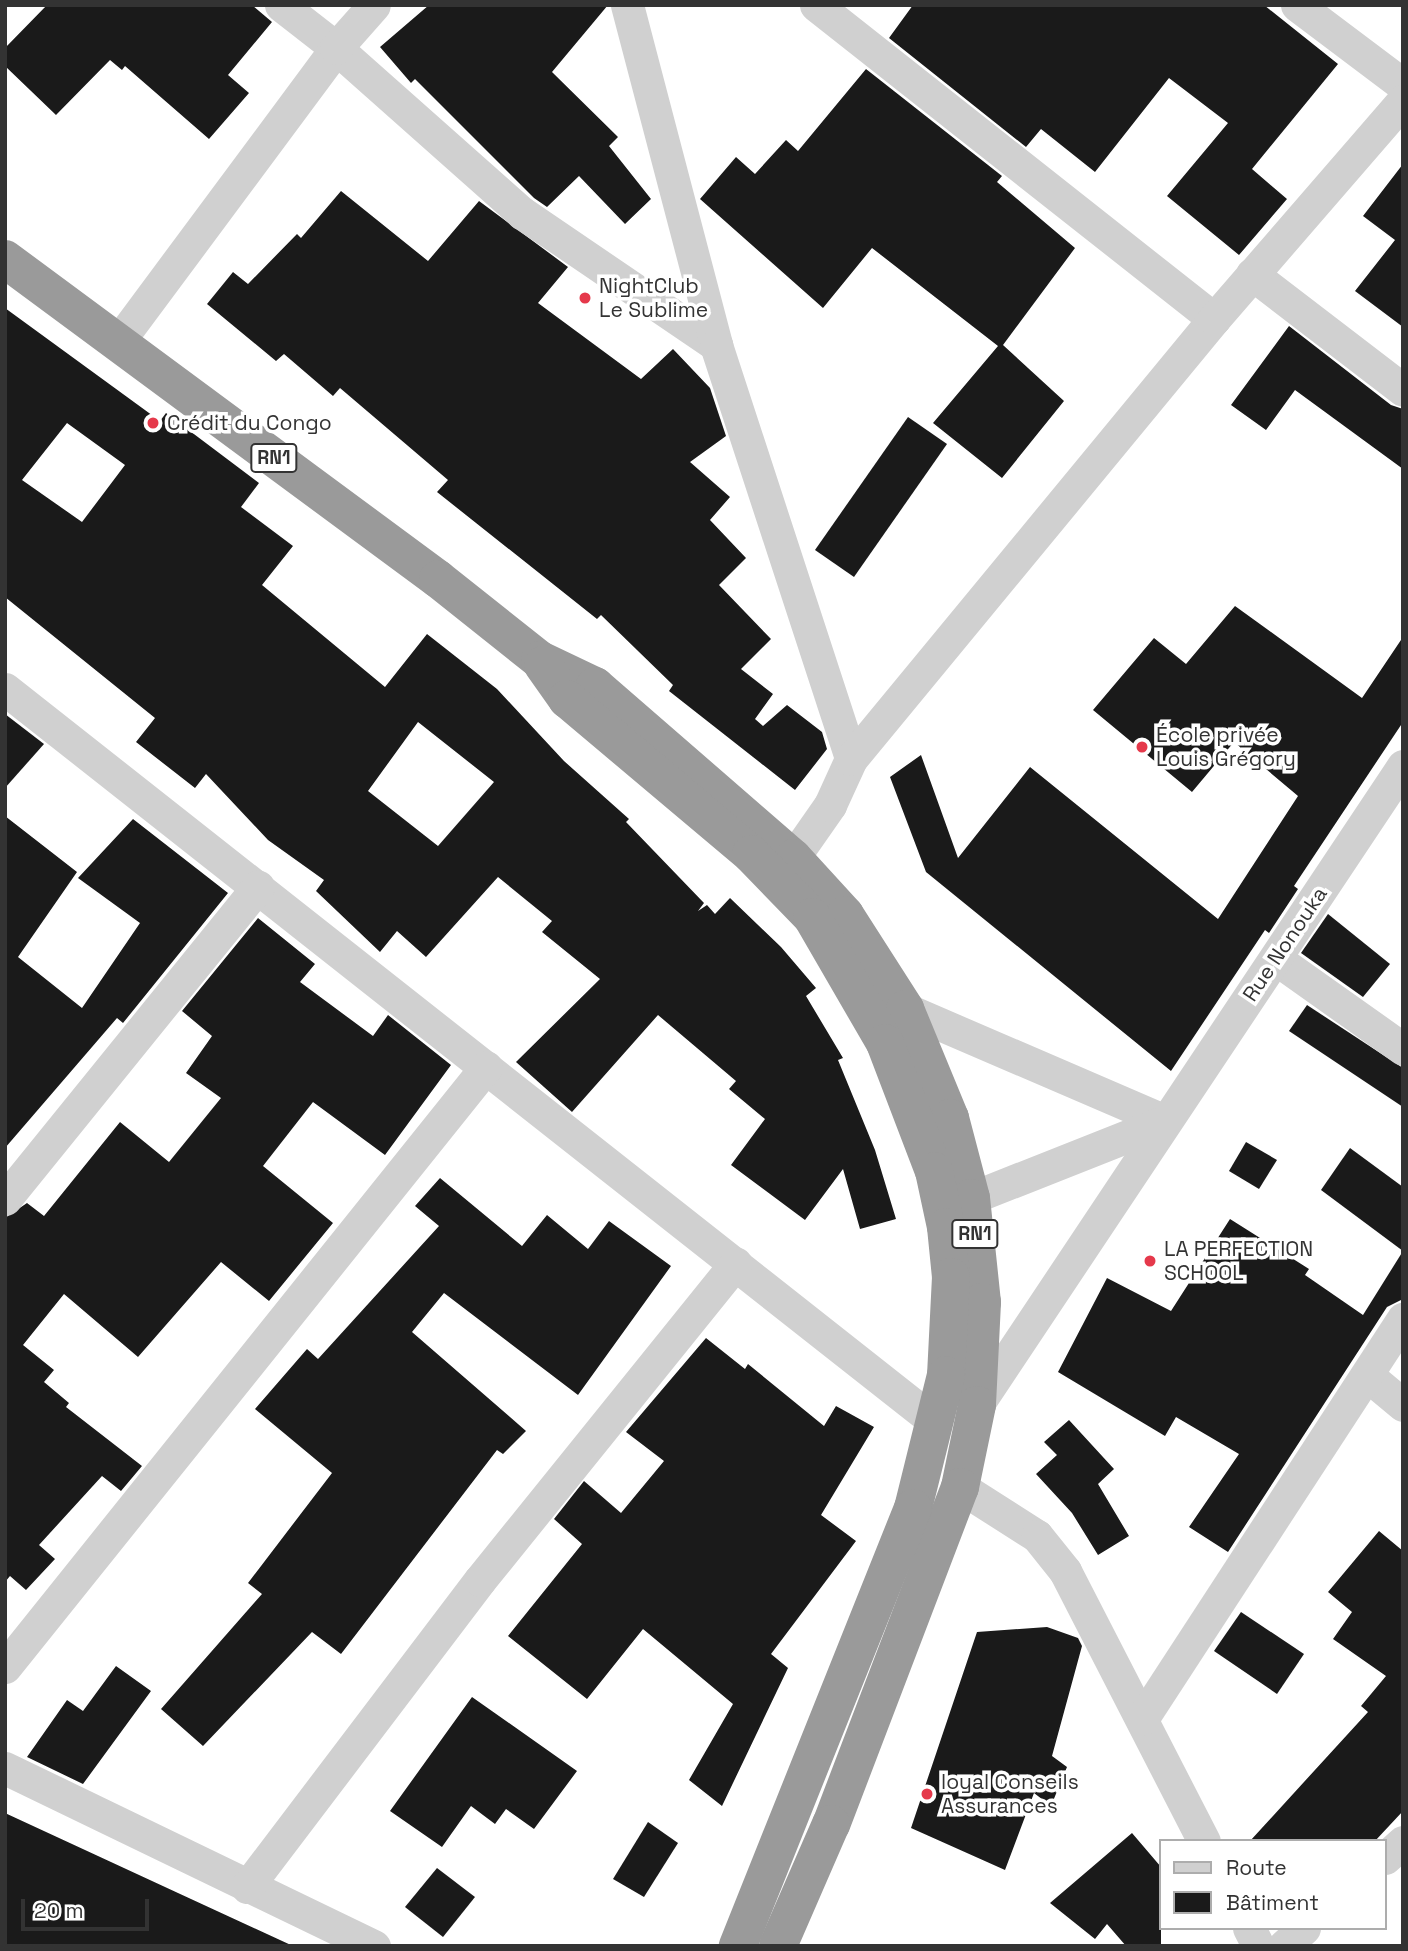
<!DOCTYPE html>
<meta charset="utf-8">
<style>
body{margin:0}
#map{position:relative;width:1408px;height:1951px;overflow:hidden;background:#fff;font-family:"Space Grotesk",sans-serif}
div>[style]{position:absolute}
.building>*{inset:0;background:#1a1a1a}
.street>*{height:33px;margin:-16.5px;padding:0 16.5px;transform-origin:16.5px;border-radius:16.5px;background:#d0d0d0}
.highway>*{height:38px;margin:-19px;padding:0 19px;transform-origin:19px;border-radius:19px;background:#9a9a9a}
.dots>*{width:19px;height:19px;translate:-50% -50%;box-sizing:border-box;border:4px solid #fff;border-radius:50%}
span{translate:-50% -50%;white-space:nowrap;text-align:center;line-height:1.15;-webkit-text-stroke:7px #fff;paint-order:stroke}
.shield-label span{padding:2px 5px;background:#fff;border:2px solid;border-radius:5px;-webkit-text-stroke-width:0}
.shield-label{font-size:19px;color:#333;font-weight:700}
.poi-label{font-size:21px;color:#333}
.left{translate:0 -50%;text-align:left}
.street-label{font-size:21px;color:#333}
.frame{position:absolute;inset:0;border:7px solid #333;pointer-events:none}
.legend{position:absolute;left:1159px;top:1839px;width:228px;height:91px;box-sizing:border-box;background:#fff;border:2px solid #adadad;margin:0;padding:9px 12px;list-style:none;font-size:21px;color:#333}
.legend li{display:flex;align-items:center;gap:14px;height:35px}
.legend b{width:35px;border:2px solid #adadad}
.scale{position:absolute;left:21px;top:1899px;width:128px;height:32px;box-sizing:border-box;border:4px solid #333;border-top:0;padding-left:9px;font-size:21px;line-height:24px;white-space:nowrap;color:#333;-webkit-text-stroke:5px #fff;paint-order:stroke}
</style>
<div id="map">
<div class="building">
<div style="clip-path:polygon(47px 5px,252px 5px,272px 22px,228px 75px,249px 93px,209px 139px,125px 66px,122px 70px,110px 60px,56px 115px,5px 66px,5px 48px)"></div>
<div style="clip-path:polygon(429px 5px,608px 5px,552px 72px,618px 137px,609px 146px,651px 199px,625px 224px,579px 176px,547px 207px,534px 198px,415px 79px,411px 83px,380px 47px)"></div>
<div style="clip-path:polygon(913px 5px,1264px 5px,1338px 64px,1252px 169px,1287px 199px,1239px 255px,1167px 196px,1228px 123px,1169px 78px,1095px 172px,1041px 129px,1026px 147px,889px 38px)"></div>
<div style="clip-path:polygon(866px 69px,1002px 176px,997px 182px,1075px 248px,1003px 345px,1064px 401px,1002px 478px,933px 423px,998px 346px,872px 248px,823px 308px,700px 199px,736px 157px,755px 174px,786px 140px,798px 151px)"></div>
<div style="clip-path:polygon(1403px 164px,1403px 327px,1355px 291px,1395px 240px,1363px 216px)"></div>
<div style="clip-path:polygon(341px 191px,428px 261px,479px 201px,568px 267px,538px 303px,641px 379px,673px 349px,710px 388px,726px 436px,690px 462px,730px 497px,710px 520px,746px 558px,719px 585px,771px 639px,741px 669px,773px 694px,755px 719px,763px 726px,787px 705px,822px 732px,827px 749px,795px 790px,669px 691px,673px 685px,601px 615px,597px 619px,437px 492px,448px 480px,340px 388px,333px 396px,284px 354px,276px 361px,207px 304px,233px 272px,248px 284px,297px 234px,301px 238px)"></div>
<div style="clip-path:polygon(evenodd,5px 308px,160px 421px,166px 413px,259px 483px,241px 507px,293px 546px,262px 585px,385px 687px,427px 634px,497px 689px,564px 761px,629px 819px,626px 822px,704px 903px,698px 911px,707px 905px,715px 914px,730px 898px,781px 947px,816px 988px,806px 996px,843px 1058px,838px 1060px,875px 1150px,896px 1219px,860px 1229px,843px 1169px,805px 1220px,731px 1165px,765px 1119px,729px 1089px,736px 1081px,658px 1015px,572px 1112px,516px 1062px,600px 979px,542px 932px,552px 921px,498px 877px,426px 957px,397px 931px,380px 952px,316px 891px,324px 880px,268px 840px,206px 774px,195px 788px,136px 742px,155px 718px,5px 597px,5px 308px,67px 423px,125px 465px,82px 522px,22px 480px,67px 423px,5px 308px,418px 722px,494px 782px,438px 846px,368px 791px,418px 722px)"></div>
<div style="clip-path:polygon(1289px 326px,1391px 405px,1403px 409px,1403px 469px,1295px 390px,1266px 430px,1231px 405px)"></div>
<div style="clip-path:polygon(908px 417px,947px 444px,854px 577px,815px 550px)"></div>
<div style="clip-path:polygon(1235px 606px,1362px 698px,1403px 637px,1403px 722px,1294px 886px,1298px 889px,1269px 933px,1265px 930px,1171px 1071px,926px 872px,890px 777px,921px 755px,958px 858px,1030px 767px,1218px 919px,1298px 796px,1234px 742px,1192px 792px,1093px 710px,1154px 638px,1186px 664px)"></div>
<div style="clip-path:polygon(5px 714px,44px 744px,5px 788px)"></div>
<div style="clip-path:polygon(5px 816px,77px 872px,18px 957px,82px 1008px,140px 923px,78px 878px,133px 819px,228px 893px,123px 1023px,117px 1018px,5px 1148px)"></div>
<div style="clip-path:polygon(1328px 914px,1390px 964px,1363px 997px,1301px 953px)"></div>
<div style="clip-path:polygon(258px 918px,315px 964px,300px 982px,373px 1036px,388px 1015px,451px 1065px,385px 1155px,313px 1102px,263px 1166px,333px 1223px,269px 1301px,221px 1262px,138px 1357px,64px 1294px,23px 1345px,54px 1370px,44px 1382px,69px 1403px,66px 1407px,142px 1466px,121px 1491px,102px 1476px,39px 1545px,55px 1559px,26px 1590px,10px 1576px,5px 1582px,5px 1218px,27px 1203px,44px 1216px,120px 1122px,169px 1162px,221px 1098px,186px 1073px,212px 1036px,182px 1011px)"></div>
<div style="clip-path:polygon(1307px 1005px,1403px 1068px,1403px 1107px,1289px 1031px)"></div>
<div style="clip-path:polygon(1246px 1142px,1277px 1160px,1259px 1189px,1229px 1171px)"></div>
<div style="clip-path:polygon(1350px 1148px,1403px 1187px,1403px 1251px,1321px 1190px)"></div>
<div style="clip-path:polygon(440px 1178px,522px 1246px,547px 1215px,588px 1249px,609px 1221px,671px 1266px,578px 1395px,444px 1293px,412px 1332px,526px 1431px,503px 1454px,497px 1450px,341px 1654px,312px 1632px,203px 1746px,161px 1709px,262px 1594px,248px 1583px,332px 1473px,255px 1409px,307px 1349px,318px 1359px,439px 1226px,415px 1206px)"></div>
<div style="clip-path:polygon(1230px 1219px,1309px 1269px,1305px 1275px,1363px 1315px,1403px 1251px,1403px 1299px,1387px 1307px,1228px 1552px,1189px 1527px,1239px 1454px,1176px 1417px,1165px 1436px,1058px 1372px,1107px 1278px,1171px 1311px)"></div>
<div style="clip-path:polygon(706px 1338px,745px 1369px,748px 1364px,824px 1426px,836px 1406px,874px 1427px,821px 1515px,856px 1541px,771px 1654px,788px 1668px,722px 1806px,689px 1780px,733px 1704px,643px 1629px,587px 1699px,508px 1636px,582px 1544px,554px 1519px,584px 1481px,621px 1513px,664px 1461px,626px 1432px)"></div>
<div style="clip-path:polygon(1069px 1420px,1114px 1469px,1098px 1484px,1129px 1536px,1098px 1555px,1072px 1513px,1036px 1474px,1057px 1455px,1044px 1442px)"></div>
<div style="clip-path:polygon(1379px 1531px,1403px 1551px,1403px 1811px,1375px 1841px,1250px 1841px,1368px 1712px,1361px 1706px,1386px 1676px,1333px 1639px,1352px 1612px,1328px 1592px)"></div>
<div style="clip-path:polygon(1241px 1612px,1304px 1654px,1277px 1694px,1214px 1651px)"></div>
<div style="clip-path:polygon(1047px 1627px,1078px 1638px,1082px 1646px,1052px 1756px,1067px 1767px,1051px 1806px,1034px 1793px,1005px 1870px,911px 1828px,977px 1632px)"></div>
<div style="clip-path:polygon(116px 1666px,151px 1691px,83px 1784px,27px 1757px,67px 1700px,83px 1711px)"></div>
<div style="clip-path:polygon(472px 1697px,577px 1771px,534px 1829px,506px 1809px,495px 1824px,471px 1806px,442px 1847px,390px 1811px)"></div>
<div style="clip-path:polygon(5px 1813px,178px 1893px,293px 1946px,5px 1946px)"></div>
<div style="clip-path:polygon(648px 1822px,678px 1843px,644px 1897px,613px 1879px)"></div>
<div style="clip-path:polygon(1132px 1833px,1161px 1867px,1161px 1946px,1126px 1946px,1107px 1924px,1095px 1939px,1050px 1903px)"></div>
<div style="clip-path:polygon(437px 1868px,475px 1897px,443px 1937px,405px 1907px)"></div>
</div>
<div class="street">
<div style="left:281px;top:5px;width:70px;rotate:38deg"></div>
<div style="left:336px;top:48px;width:249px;rotate:41.6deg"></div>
<div style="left:522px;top:213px;width:235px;rotate:34.2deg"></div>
<div style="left:627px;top:5px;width:351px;rotate:75.3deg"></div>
<div style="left:716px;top:345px;width:435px;rotate:71.9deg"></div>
<div style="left:816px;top:5px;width:507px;rotate:38.27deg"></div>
<div style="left:1297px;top:5px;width:133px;rotate:37deg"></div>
<div style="left:1252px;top:274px;width:190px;rotate:37.5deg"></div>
<div style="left:118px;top:342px;width:366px;rotate:-53.4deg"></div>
<div style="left:336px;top:48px;width:57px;rotate:-48.5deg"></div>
<div style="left:5px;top:689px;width:1184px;rotate:38.24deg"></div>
<div style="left:793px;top:858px;width:65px;rotate:-55.1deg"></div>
<div style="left:830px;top:805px;width:51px;rotate:-65.5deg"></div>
<div style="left:851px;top:759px;width:570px;rotate:-50.48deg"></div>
<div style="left:1214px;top:319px;width:289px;rotate:-49.1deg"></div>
<div style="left:1276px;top:959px;width:156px;rotate:35.3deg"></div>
<div style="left:905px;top:1009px;width:283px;rotate:23.3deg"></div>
<div style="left:971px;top:1198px;width:209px;rotate:-21.6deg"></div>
<div style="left:5px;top:1199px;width:402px;rotate:-51deg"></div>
<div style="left:1367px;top:1375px;width:47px;rotate:39.8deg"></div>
<div style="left:977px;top:1405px;width:768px;rotate:-56.31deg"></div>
<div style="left:960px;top:1487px;width:91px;rotate:32.5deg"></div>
<div style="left:1037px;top:1536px;width:45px;rotate:51.3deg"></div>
<div style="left:1065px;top:1571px;width:304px;rotate:62.8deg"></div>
<div style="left:5px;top:1667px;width:769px;rotate:-51.28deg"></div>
<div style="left:1142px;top:1719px;width:478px;rotate:-56.9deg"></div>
<div style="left:5px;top:1768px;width:410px;rotate:25.8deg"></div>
<div style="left:1385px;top:1858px;width:24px;rotate:-42deg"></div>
<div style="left:247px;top:1887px;width:385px;rotate:-52.8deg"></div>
<div style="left:480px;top:1580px;width:407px;rotate:-51.1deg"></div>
<div style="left:1249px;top:1928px;width:20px;rotate:63deg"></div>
<div style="left:1284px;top:1946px;width:27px;rotate:-42deg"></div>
</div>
<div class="highway">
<div style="left:5px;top:259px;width:538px;rotate:36.47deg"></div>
<div style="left:438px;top:579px;width:130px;rotate:38.5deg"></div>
<div style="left:540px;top:660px;width:61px;rotate:25.3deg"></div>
<div style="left:595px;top:686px;width:262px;rotate:41deg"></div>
<div style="left:793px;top:858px;width:77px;rotate:47.6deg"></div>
<div style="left:845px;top:915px;width:112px;rotate:57.4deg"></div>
<div style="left:905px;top:1009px;width:118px;rotate:67.6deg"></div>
<div style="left:950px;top:1118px;width:83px;rotate:75.3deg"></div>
<div style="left:971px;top:1198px;width:105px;rotate:84deg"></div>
<div style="left:982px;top:1302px;width:103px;rotate:92.8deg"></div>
<div style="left:977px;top:1405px;width:84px;rotate:101.7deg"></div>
<div style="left:960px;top:1487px;width:361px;rotate:110.9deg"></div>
<div style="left:831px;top:1824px;width:133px;rotate:113.5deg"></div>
<div style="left:543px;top:665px;width:42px;rotate:54.8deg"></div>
<div style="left:567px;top:699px;width:241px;rotate:40.1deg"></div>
<div style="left:751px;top:854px;width:88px;rotate:45.9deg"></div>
<div style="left:812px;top:917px;width:146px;rotate:59.9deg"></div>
<div style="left:885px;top:1043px;width:137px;rotate:69.1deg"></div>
<div style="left:934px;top:1171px;width:57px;rotate:77.9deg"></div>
<div style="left:946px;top:1227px;width:50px;rotate:84.3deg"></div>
<div style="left:951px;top:1277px;width:98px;rotate:92.9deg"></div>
<div style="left:946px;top:1375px;width:137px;rotate:103.9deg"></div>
<div style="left:913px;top:1508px;width:472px;rotate:111.8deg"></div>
</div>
<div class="dots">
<div style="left:585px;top:298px;background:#e5394b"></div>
<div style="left:153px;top:423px;background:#e5394b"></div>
<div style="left:1142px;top:747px;background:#e5394b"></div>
<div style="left:1150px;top:1261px;background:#e5394b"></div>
<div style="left:927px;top:1794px;background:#e5394b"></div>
</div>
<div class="shield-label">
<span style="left:274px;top:458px">RN1</span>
<span style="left:975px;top:1234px">RN1</span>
</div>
<div class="poi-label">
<span class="left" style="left:599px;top:298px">NightClub<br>Le Sublime</span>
<span class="left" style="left:167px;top:423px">Crédit du Congo</span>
<span class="left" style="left:1156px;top:747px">École privée<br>Louis Grégory</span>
<span class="left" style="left:1164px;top:1261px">LA PERFECTION<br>SCHOOL</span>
<span class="left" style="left:941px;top:1794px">loyal Conseils<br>Assurances</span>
</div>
<div class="street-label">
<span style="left:1285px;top:944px;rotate:-56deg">Rue Nonouka</span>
</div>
<div class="frame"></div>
<ul class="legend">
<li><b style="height:9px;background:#d0d0d0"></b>Route</li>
<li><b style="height:19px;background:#1a1a1a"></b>Bâtiment</li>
</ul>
<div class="scale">20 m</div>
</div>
